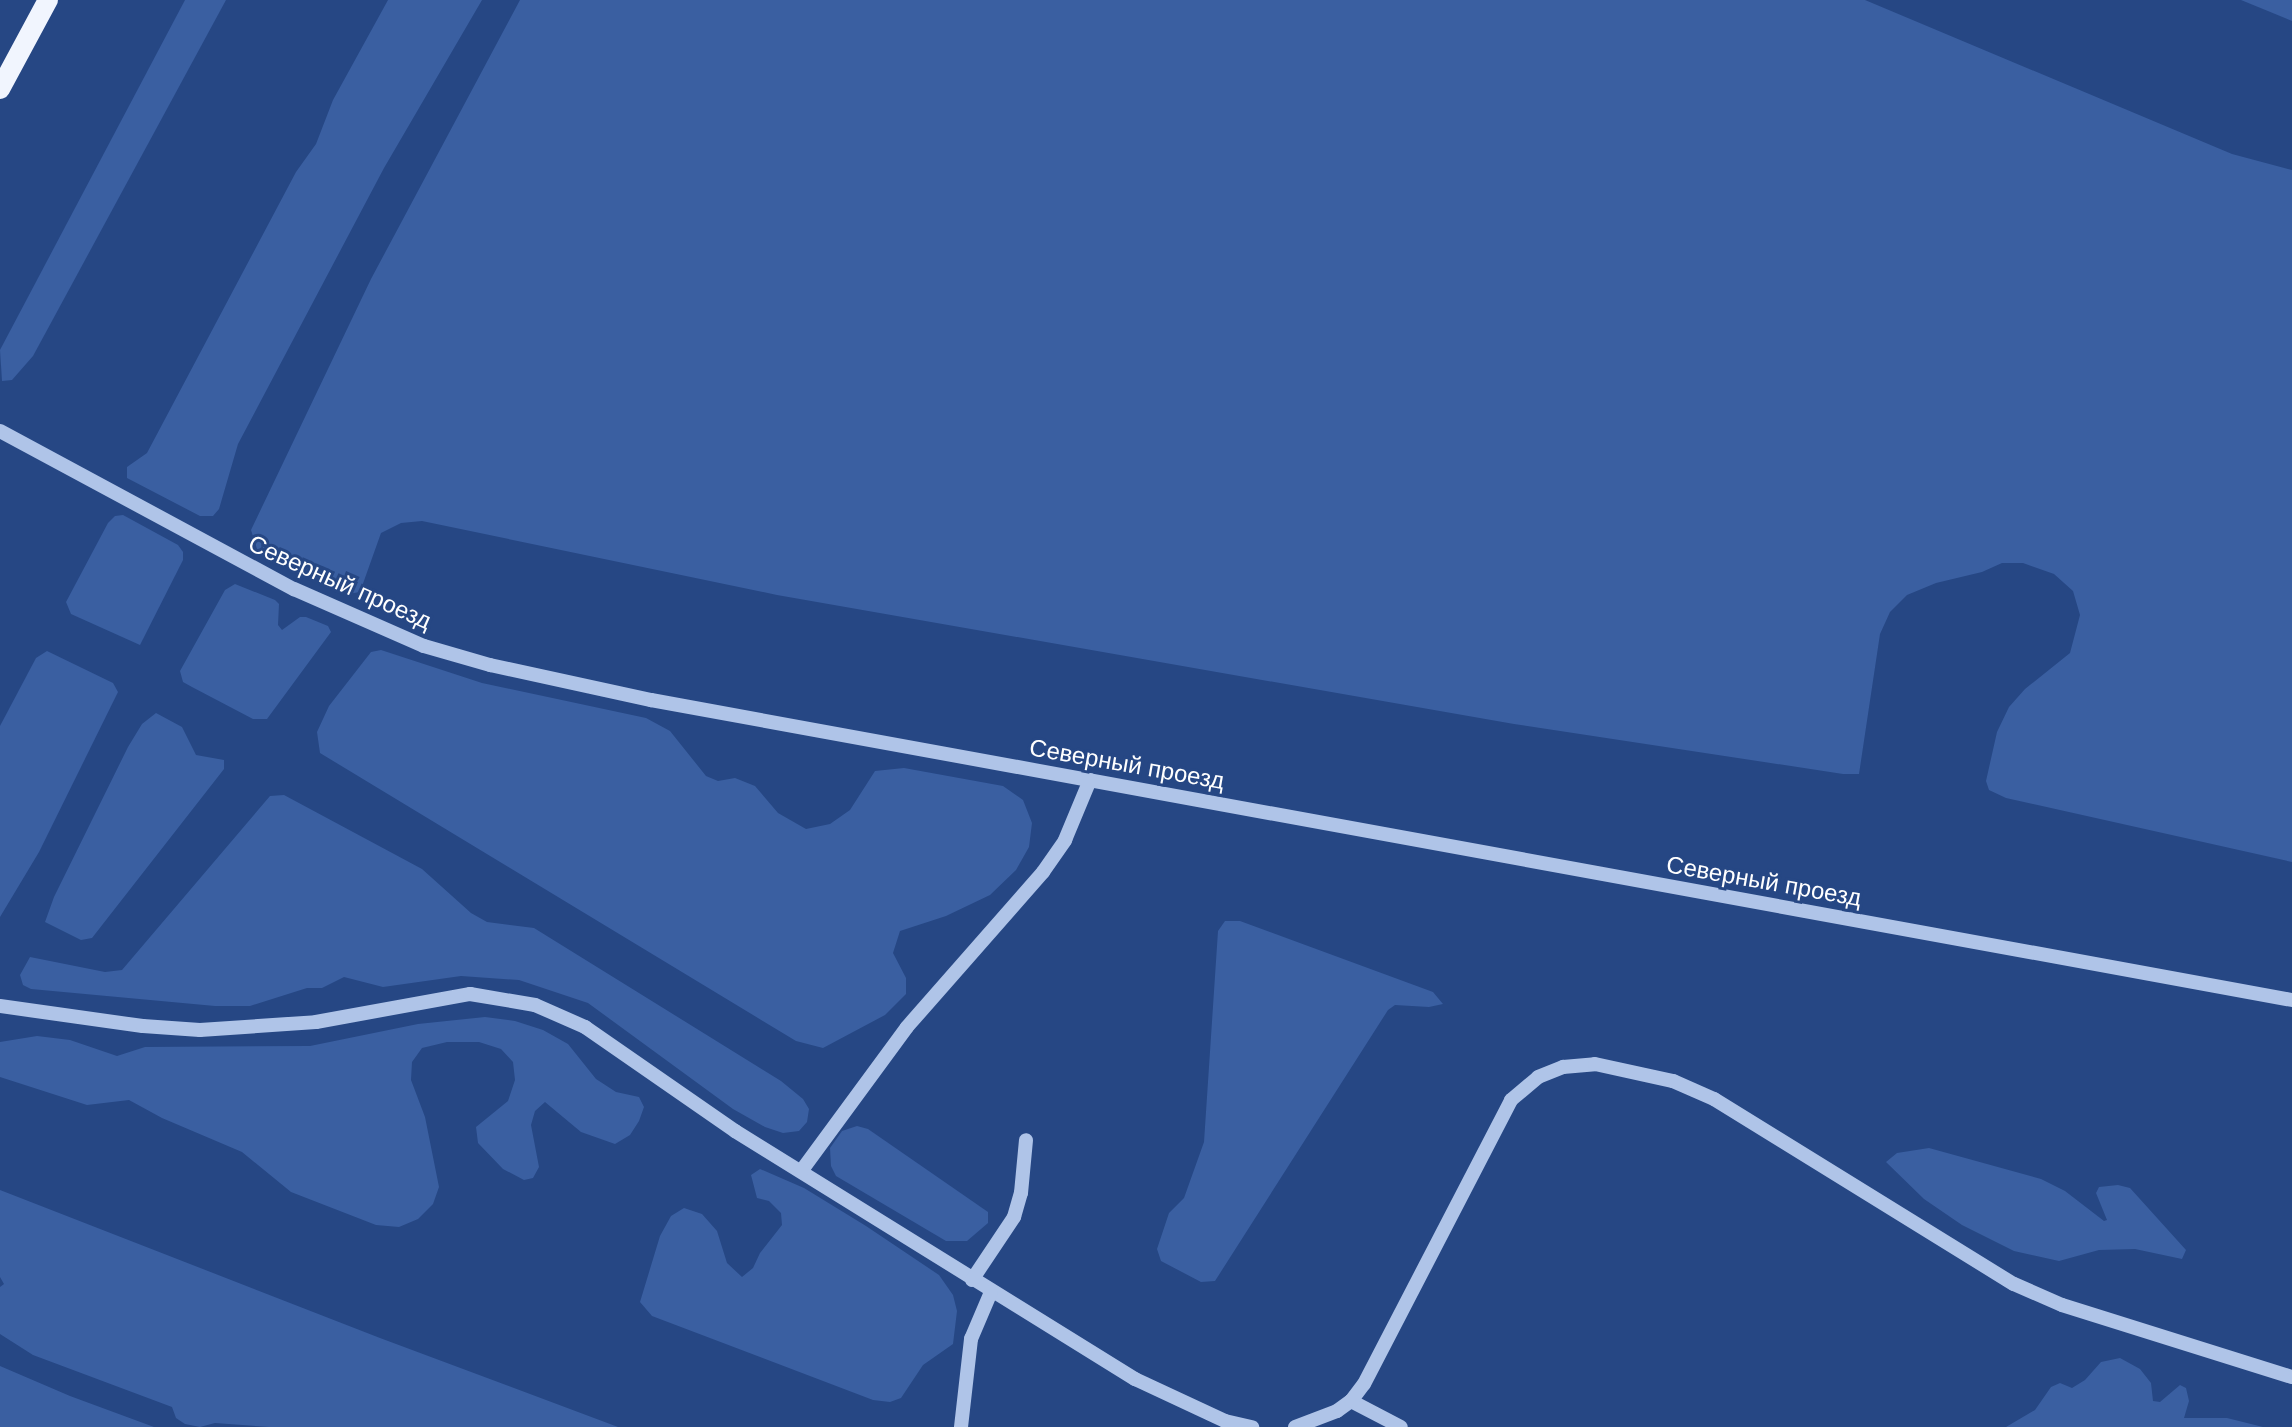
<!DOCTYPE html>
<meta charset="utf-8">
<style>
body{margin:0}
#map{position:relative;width:2292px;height:1427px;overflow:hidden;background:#264784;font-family:Arial,sans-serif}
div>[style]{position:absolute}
.green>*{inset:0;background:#3a5fa1}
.minor>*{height:14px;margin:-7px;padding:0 7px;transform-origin:7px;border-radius:7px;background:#afc4e8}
.major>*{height:20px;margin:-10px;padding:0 10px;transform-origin:10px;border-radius:10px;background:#f1f5fe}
span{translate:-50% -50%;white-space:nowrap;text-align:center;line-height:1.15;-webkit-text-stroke:6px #264784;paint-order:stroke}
.street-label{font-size:24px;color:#fff}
</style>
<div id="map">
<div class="green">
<div style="clip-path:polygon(185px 0,226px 0,33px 356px,12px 380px,2px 381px,0 350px)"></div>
<div style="clip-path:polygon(388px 0,482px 0,384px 168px,238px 444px,219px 509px,213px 516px,200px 516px,127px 478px,127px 467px,147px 453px,296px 172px,316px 144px,333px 100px)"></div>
<div style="clip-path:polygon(520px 0,1865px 0,2232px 154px,2292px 170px,2292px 862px,2006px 798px,1989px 790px,1986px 781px,1997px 732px,2009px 707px,2025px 689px,2070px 653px,2080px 615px,2073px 591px,2054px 574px,2023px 563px,2002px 563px,1982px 572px,1936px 583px,1907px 595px,1890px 612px,1880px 634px,1859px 774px,1843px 774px,1514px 724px,777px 595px,422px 521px,401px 523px,381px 533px,360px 592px,348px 594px,325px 584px,257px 549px,251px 530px,371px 279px)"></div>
<div style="clip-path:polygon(2241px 0,2292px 0,2292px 21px)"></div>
<div style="clip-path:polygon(123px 515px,178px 545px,183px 552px,183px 560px,140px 645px,71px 614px,66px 602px,108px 523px,115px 516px)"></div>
<div style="clip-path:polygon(235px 584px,275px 600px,279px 604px,278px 625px,282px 630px,300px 617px,306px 617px,328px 626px,331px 632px,267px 719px,253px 719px,192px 687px,183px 682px,180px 671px,225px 590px)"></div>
<div style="clip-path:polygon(381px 650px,482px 683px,646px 718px,670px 731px,706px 776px,718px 781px,735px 778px,755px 786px,778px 813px,806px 829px,830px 824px,850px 810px,875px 771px,904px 768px,1003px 786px,1023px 800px,1032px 823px,1029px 847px,1016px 870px,990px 895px,946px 916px,900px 931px,893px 953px,906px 978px,906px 994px,885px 1015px,823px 1048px,796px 1041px,320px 753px,317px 732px,329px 706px,371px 652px)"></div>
<div style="clip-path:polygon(47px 651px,113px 683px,118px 692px,39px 852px,0 917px,0 726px,36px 658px)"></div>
<div style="clip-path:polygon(156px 713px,182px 727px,196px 755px,224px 760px,224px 769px,92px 938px,81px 940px,45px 922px,54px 897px,128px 747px,142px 724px)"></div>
<div style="clip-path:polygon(284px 795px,422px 869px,471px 913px,487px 922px,534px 928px,781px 1081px,803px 1099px,809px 1109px,807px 1122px,799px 1131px,783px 1133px,765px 1127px,733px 1109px,588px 1003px,519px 980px,461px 976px,383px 987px,344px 977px,322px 988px,307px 988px,250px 1006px,215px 1006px,31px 989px,23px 985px,20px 975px,30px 957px,105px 972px,122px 970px,270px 796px)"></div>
<div style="clip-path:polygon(1225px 921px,1240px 921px,1433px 992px,1443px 1004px,1429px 1007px,1395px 1005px,1388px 1010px,1215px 1281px,1201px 1282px,1161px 1261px,1157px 1249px,1169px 1213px,1184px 1198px,1204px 1142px,1218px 931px)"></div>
<div style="clip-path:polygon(485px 1017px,515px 1021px,543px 1030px,568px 1044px,596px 1079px,616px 1092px,639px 1097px,644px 1107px,639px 1121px,630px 1135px,615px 1144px,581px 1132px,545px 1102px,535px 1111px,531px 1125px,539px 1167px,533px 1178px,524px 1180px,503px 1169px,478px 1143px,476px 1127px,508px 1101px,515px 1080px,513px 1062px,501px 1049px,479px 1042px,447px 1042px,422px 1048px,412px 1062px,411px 1080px,425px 1117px,439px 1187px,433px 1204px,418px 1219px,399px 1227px,376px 1225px,291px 1192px,242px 1152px,162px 1118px,129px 1100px,87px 1105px,0 1077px,0 1042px,37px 1036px,70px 1040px,117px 1056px,145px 1047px,310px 1046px,418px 1024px)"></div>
<div style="clip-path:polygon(857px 1126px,868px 1129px,988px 1212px,988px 1223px,967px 1241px,946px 1241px,836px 1176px,831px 1166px,830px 1148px,842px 1131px)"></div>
<div style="clip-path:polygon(1929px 1148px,2041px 1179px,2065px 1191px,2104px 1221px,2107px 1220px,2096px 1193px,2099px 1187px,2118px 1185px,2130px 1188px,2186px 1250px,2182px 1259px,2135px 1249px,2099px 1250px,2059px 1261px,2014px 1251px,1962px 1225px,1924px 1199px,1886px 1162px,1897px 1153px)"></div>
<div style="clip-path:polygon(760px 1169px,804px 1188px,866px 1226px,939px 1275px,953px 1295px,957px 1311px,953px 1344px,923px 1365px,901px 1398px,890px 1402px,873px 1400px,652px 1316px,640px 1302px,660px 1236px,671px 1216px,684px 1208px,702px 1214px,717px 1231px,727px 1263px,742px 1277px,753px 1268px,760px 1253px,782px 1225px,781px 1213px,769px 1201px,757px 1198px,751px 1175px)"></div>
<div style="clip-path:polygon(0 1190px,380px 1338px,618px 1427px,269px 1427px,215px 1423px,200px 1427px,185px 1424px,176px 1418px,172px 1407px,33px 1355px,0 1334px,0 1287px,4px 1284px,0 1277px)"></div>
<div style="clip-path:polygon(2120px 1358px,2140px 1369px,2151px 1383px,2153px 1401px,2160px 1402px,2180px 1385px,2186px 1388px,2189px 1401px,2184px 1418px,2227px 1418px,2263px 1427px,2006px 1427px,2035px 1410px,2051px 1387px,2060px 1383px,2072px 1388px,2085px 1380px,2101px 1362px)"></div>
<div style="clip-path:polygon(0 1366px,70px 1396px,154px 1427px,0 1427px)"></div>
</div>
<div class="minor">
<div style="left:0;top:431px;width:334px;rotate:28.3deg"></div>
<div style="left:294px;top:589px;width:142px;rotate:23.7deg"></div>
<div style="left:424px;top:646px;width:69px;rotate:16.1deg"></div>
<div style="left:490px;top:665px;width:165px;rotate:12.3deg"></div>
<div style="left:651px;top:700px;width:1668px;rotate:10.36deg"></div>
<div style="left:0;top:1006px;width:144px;rotate:8deg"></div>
<div style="left:143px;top:1026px;width:57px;rotate:4deg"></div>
<div style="left:200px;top:1030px;width:116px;rotate:-3.9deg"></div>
<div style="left:316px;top:1022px;width:157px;rotate:-10.3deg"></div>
<div style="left:470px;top:994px;width:66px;rotate:9.6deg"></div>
<div style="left:535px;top:1005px;width:55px;rotate:23.7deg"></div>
<div style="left:585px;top:1027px;width:183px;rotate:34.7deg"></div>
<div style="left:735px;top:1131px;width:471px;rotate:31.8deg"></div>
<div style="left:1135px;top:1379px;width:99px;rotate:25deg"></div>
<div style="left:1225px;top:1421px;width:28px;rotate:13deg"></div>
<div style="left:802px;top:1170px;width:177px;rotate:-53.7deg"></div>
<div style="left:907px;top:1027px;width:206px;rotate:-48.7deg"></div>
<div style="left:1043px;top:872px;width:39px;rotate:-55deg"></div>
<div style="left:1065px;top:840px;width:65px;rotate:-67.4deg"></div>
<div style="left:972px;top:1280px;width:76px;rotate:-56.3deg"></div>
<div style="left:1014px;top:1217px;width:25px;rotate:-74deg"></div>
<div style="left:1021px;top:1193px;width:53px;rotate:-84.6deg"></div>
<div style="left:1351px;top:1401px;width:56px;rotate:27.5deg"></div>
<div style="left:961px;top:1427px;width:89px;rotate:-83.5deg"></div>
<div style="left:971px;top:1339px;width:51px;rotate:-66.9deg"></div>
<div style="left:1295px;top:1427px;width:45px;rotate:-20.9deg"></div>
<div style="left:1337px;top:1411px;width:17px;rotate:-36deg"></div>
<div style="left:1351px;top:1401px;width:21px;rotate:-53deg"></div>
<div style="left:1364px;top:1384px;width:320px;rotate:-62.6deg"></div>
<div style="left:1511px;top:1100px;width:35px;rotate:-40deg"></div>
<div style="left:1538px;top:1077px;width:27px;rotate:-22deg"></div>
<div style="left:1563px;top:1067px;width:32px;rotate:-5deg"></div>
<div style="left:1595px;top:1064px;width:80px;rotate:12.3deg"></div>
<div style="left:1673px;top:1081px;width:45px;rotate:23.7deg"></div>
<div style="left:1714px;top:1099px;width:352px;rotate:31.7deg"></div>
<div style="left:2014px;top:1284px;width:52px;rotate:23.6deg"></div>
<div style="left:2062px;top:1305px;width:241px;rotate:17.4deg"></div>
</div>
<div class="major">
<div style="left:0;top:89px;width:101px;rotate:-61.7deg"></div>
</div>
<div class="street-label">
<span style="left:340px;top:582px;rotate:24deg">Северный проезд</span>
<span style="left:1127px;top:764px;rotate:10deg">Северный проезд</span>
<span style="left:1764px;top:881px;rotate:10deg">Северный проезд</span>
</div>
</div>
